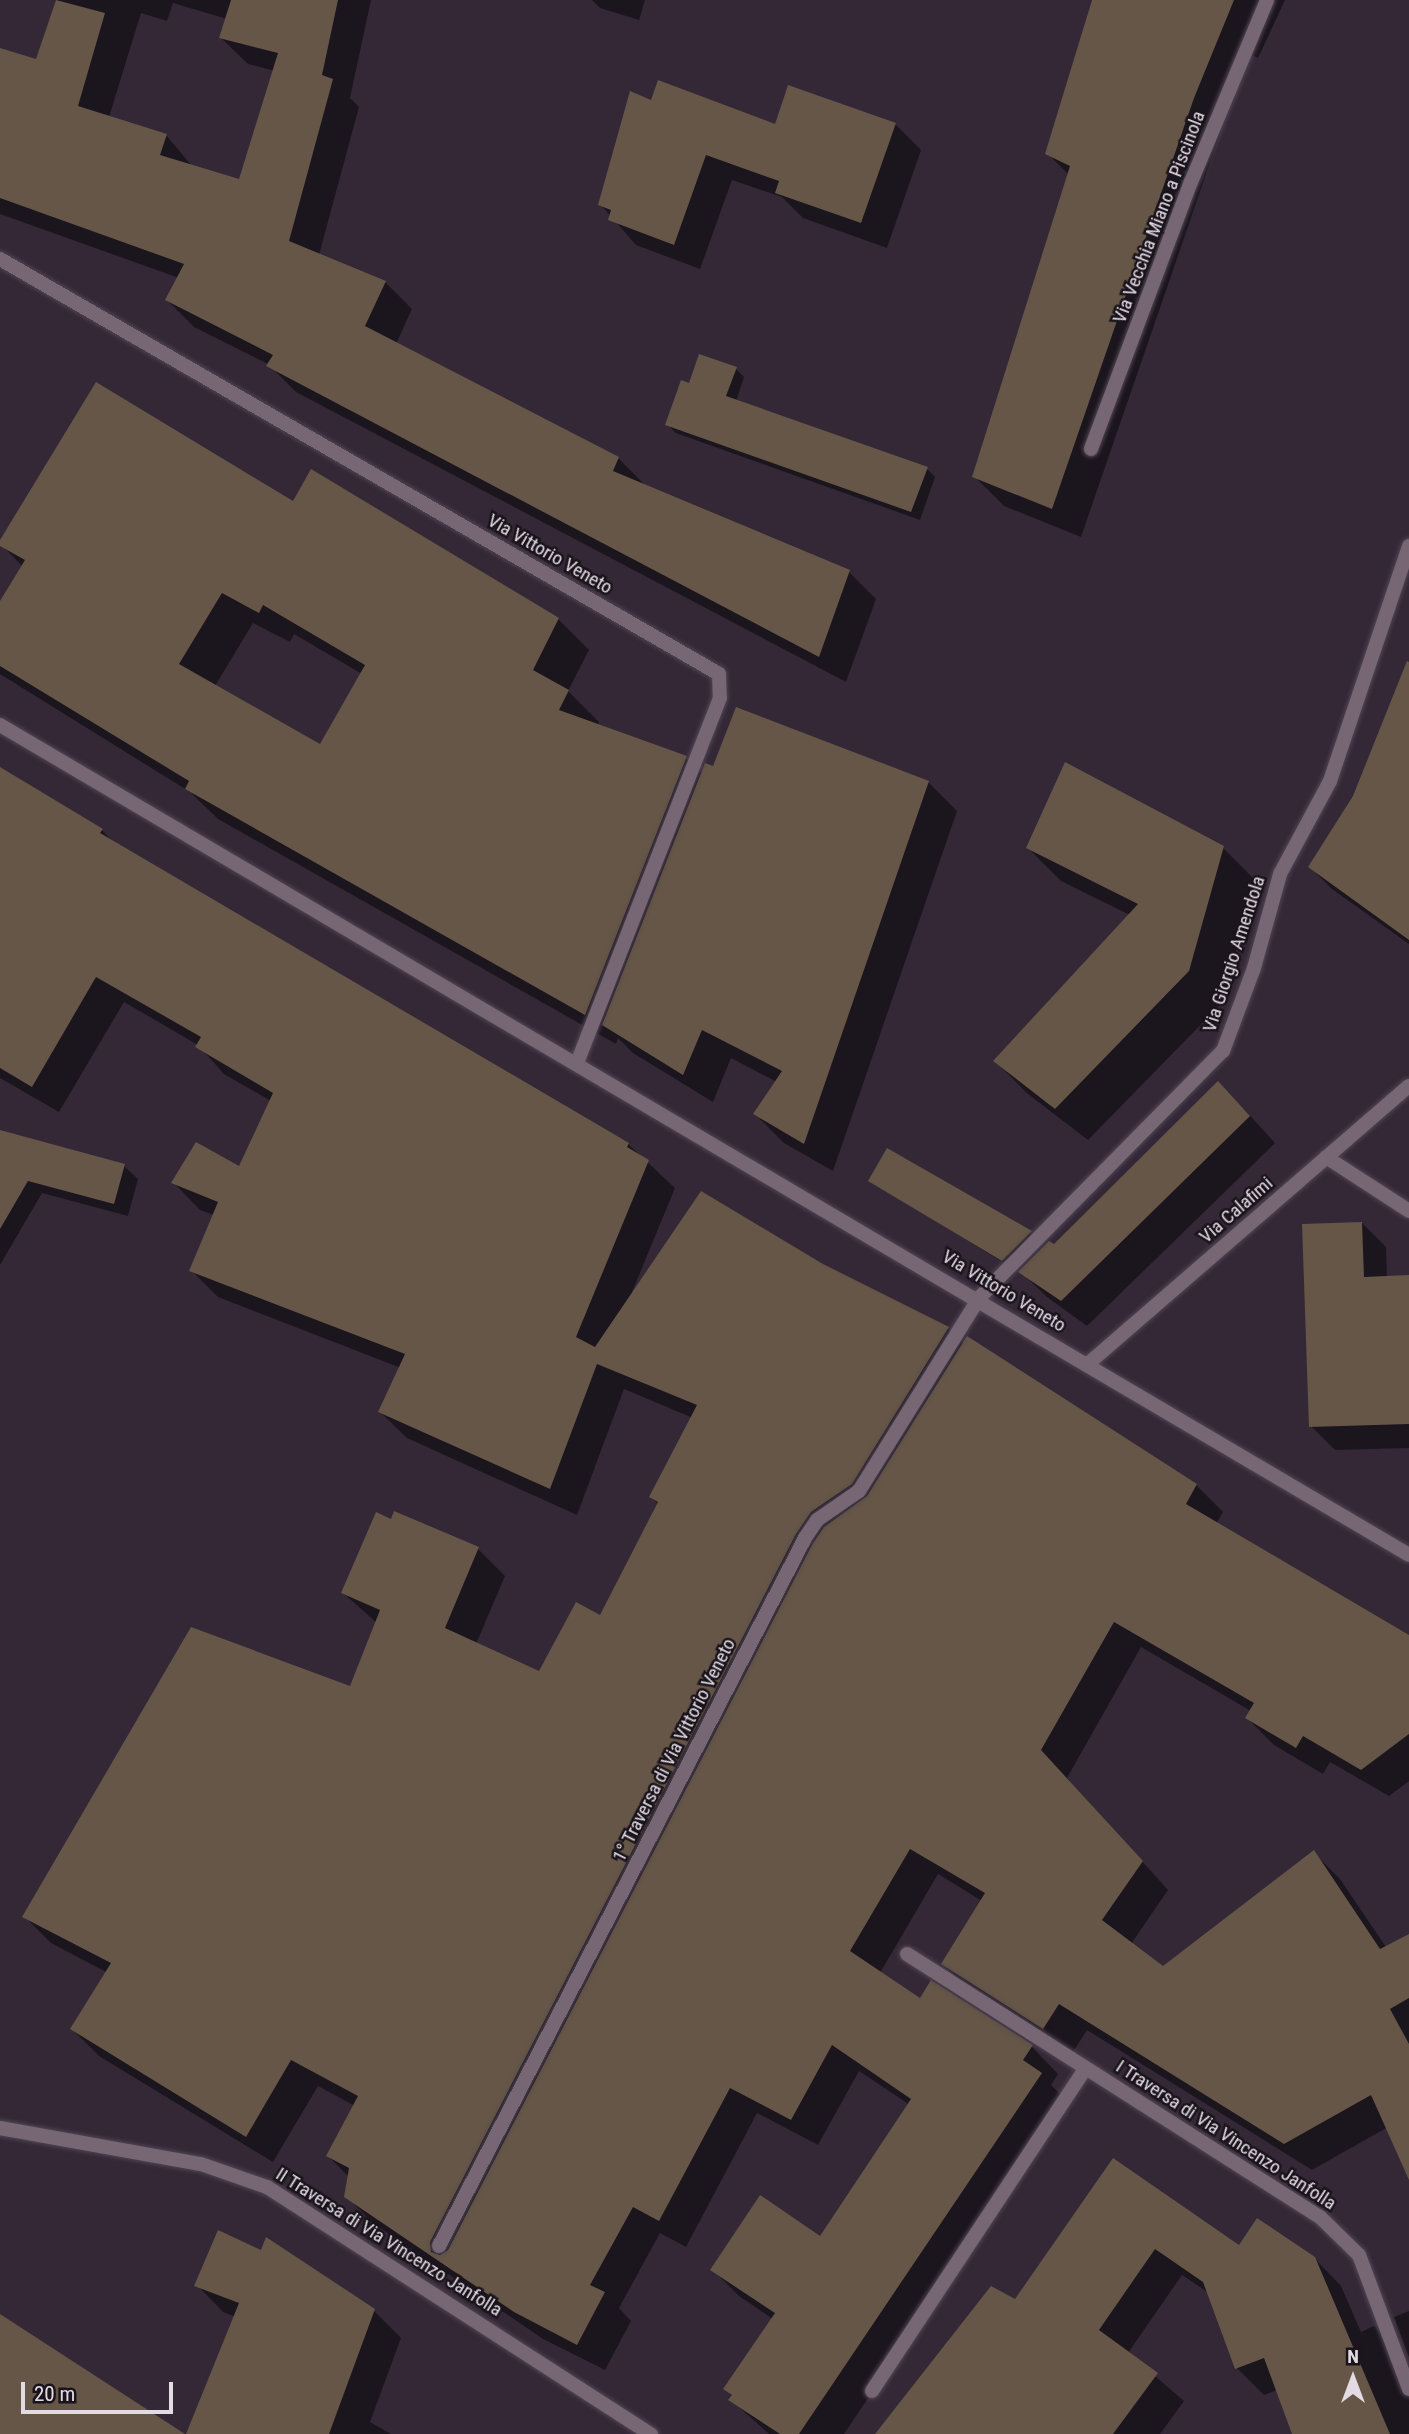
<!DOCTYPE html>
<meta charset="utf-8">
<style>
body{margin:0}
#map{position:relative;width:1409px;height:2434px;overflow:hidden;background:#342837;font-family:"Roboto Condensed",sans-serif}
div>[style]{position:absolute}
.shadow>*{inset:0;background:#0007}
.building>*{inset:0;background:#655647}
.roads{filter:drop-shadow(0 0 2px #504553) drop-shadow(0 0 2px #504553)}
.service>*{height:14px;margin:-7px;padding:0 7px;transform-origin:7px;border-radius:7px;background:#776774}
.minor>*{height:14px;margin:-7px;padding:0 7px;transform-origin:7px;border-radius:7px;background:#776774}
span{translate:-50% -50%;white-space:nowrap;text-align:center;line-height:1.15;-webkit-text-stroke:5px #19131a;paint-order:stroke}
.street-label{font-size:19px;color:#e3dbe4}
.north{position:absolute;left:1318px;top:2343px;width:70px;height:70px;-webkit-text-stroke:5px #19131a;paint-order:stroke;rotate:0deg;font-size:19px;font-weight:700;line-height:28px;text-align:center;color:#e3dbe4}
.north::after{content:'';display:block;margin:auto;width:24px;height:32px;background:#e3dbe4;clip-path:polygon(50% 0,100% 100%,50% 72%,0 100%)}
.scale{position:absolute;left:21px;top:2382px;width:152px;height:32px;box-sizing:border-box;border:4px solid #e3dbe4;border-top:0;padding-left:9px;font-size:21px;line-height:24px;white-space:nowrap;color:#e3dbe4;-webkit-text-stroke:5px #19131a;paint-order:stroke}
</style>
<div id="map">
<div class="shadow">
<div style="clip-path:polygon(evenodd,56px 0,371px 0,350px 98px,359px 107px,319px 255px,385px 282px,412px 309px,396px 344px,618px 458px,645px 485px,849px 572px,876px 599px,846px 682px,296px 392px,268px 364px,194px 327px,167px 300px,179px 278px,0 214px,0 60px,38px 61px,56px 0,173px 3px,227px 19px,221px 38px,248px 64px,275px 71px,241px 181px,192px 166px,166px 135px,109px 117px,141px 13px,167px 21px,173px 3px)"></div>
<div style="clip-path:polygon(592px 0,645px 0,639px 20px,600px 8px)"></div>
<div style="clip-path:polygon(1092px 0,1285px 0,1258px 58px,1252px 55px,1222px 128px,1081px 537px,1004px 506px,974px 476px,1069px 175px,1047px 153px)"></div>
<div style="clip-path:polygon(652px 102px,776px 126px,895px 124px,921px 150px,887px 248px,803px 218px,782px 197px,732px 180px,700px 269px,636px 245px,600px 204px)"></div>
<div style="clip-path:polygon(736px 369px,744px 377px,736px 401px,927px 469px,935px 477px,920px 520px,676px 433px,667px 424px,690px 385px)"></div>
<div style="clip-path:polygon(evenodd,294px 504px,558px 619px,589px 650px,568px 691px,599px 722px,597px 726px,686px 758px,702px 774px,714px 768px,928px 782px,957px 811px,833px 1171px,784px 1143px,755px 1114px,777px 1082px,731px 1058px,713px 1102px,633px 1053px,618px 1038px,616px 1044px,218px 819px,190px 792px,0 674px,0 605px,23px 567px,0 543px,294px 504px,253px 623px,290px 642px,294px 634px,362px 674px,320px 746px,215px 686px,253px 623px)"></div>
<div style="clip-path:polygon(1409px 670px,1409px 944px,1332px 889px,1310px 867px,1354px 797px)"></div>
<div style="clip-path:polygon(0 769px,102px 830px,115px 844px,628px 1144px,675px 1188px,632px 1292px,822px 1265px,948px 1329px,964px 1344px,1196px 1485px,1223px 1512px,1216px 1524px,1409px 1637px,1409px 1781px,1389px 1796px,1330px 1762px,1323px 1774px,1274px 1745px,1247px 1718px,1251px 1711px,1141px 1647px,1067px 1778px,1168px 1890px,1131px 1944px,1163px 1969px,1313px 1852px,1340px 1879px,1386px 1947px,1409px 1935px,1409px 2175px,1388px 2127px,1312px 2170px,1087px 2030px,1071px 2055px,970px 1991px,943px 1964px,982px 1901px,938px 1874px,880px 1973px,921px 2000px,1032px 2047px,1058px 2074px,1051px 2085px,1067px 2101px,844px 2434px,769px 2434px,731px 2400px,733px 2396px,725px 2389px,773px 2319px,739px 2296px,712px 2269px,821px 2238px,910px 2105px,859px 2071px,818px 2145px,757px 2113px,686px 2247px,660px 2233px,619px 2308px,631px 2321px,605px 2370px,543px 2339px,373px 2223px,346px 2196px,349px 2177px,328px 2156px,355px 2106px,318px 2086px,273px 2162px,99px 2056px,72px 2029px,108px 1973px,51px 1943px,24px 1916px,351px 1688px,377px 1623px,343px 1593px,392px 1521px,478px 1549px,505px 1576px,476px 1644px,540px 1673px,601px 1618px,659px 1505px,651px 1497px,693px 1418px,624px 1389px,577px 1515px,407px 1438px,380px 1412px,401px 1368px,218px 1297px,191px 1270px,214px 1215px,200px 1210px,174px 1183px,240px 1169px,271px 1101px,224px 1074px,198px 1045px,124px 1002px,59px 1112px,0 1078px)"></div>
<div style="clip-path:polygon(1028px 848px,1223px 848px,1256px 881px,1221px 1004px,1088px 1140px,1028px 1094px,995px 1061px,1130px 915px,1061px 881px)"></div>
<div style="clip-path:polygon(1244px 1109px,1275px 1143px,1087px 1326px,1047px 1297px,1021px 1272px)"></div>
<div style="clip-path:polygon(0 1149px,124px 1166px,138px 1179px,128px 1216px,42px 1193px,0 1265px)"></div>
<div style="clip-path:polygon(871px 1181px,1030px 1233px,1039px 1241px,1012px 1268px)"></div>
<div style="clip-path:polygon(1362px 1223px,1386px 1247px,1387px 1278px,1409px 1277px,1409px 1448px,1335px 1450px,1311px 1426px)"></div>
<div style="clip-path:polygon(1113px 2160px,1240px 2247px,1314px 2258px,1341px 2286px,1361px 2332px,1374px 2326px,1401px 2353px,1409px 2375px,1409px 2434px,1294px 2434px,1277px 2390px,1264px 2395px,1237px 2368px,1209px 2293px,1182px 2275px,1128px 2353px,1184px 2401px,1160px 2434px,877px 2434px,1016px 2302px)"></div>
<div style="clip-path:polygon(197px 2285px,374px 2311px,401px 2338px,370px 2422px,391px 2434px,188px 2434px,236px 2317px,223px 2312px)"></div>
<div style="clip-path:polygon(1409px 2311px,1409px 2357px,1394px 2317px)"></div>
</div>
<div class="building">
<div style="clip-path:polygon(56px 0,105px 13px,78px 106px,167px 134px,160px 155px,239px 179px,278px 53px,219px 38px,231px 0,338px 0,322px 75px,333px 79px,289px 241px,386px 281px,365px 326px,619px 457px,613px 471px,850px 570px,819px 657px,266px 366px,273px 355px,165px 300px,184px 264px,0 198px,0 48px,36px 59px)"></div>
<div style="clip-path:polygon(1092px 0,1234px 0,1194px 98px,1052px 509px,972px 477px,1070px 166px,1045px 154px)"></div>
<div style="clip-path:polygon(658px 80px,775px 124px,788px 85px,896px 123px,861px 223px,775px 193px,779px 181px,706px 155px,674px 245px,608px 220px,611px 210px,598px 205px,630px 91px,651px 100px)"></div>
<div style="clip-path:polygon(699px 354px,737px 367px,726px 396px,928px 467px,911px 512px,665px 425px,681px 380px,689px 383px)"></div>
<div style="clip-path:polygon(evenodd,96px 382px,293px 501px,311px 469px,559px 618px,533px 670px,569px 690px,559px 710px,687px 756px,585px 1015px,185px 789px,189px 781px,0 666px,0 601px,25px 560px,0 546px,0 540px,96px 382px,222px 593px,259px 613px,263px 605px,365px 665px,320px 744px,179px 664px,222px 593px)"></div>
<div style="clip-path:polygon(1407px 661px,1409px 662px,1409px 940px,1308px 867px,1353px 796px)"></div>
<div style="clip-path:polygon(736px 707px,929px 781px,804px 1144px,753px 1114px,782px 1071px,702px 1030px,683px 1075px,602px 1025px,705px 763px,713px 766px)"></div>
<div style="clip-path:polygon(1065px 762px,1224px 846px,1189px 971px,1055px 1109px,993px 1061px,1138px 904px,1026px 848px)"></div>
<div style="clip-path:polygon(0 767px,103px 829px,100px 833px,629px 1143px,627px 1147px,649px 1160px,576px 1337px,595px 1347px,701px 1191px,823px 1264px,949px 1327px,852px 1484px,811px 1512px,796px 1534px,430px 2242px,431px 2252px,440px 2255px,448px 2250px,813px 1543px,824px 1527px,867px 1496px,967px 1336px,1197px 1484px,1186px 1504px,1409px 1635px,1409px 1734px,1361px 1770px,1303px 1736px,1296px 1748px,1245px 1718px,1254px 1703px,1114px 1622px,1041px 1750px,1143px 1861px,1102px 1920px,1163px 1966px,1314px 1850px,1380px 1949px,1409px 1934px,1409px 1998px,1390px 2009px,1409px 2044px,1409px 2180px,1371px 2095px,1284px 2144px,1059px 2004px,1043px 2029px,941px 1964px,985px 1893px,910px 1849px,850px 1951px,920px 1998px,931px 1980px,1033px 2045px,1023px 2060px,1042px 2073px,799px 2434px,780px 2434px,728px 2400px,732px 2395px,723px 2389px,775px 2313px,710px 2270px,760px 2195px,820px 2236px,911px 2099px,832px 2045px,791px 2120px,730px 2088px,659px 2221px,633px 2207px,590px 2285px,605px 2292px,577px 2345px,514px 2312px,344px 2197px,349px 2168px,326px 2156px,358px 2096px,291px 2060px,246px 2137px,70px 2029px,111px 1963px,22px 1917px,191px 1627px,350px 1686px,380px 1610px,341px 1593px,376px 1512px,391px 1519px,394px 1511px,479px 1547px,445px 1628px,539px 1671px,576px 1602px,600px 1615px,658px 1502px,649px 1497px,697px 1405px,597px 1364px,550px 1489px,378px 1412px,405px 1354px,189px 1271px,218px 1202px,171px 1183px,196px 1142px,239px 1166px,273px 1093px,195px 1047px,201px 1037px,96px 977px,32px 1087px,0 1068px)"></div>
<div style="clip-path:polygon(1218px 1081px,1250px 1116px,1061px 1301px,1018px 1272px,1049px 1241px,1054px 1244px)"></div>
<div style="clip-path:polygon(0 1130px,125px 1164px,114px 1204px,28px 1181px,0 1229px)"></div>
<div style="clip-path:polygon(887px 1148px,1032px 1231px,1002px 1261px,868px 1181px)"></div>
<div style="clip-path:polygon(1362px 1222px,1364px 1277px,1409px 1275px,1409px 1424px,1309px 1427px,1302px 1224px)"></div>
<div style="clip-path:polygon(1113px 2158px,1239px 2245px,1257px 2218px,1315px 2257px,1390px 2434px,1292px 2434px,1264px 2358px,1235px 2369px,1203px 2282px,1155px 2249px,1099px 2330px,1158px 2373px,1113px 2434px,875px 2434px,991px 2286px,1015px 2299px)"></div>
<div style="clip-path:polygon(218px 2230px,261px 2250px,266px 2237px,375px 2309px,329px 2434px,186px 2434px,239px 2303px,194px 2286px)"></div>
<div style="clip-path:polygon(0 2314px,185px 2434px,0 2434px)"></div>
</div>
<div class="roads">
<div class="service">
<div style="left:0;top:259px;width:830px;rotate:29.99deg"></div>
<div style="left:719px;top:674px;width:24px;rotate:88deg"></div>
<div style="left:720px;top:698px;width:392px;rotate:111.4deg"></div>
<div style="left:1091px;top:449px;width:285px;rotate:-69.5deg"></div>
<div style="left:1191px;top:182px;width:197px;rotate:-67.3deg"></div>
<div style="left:439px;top:2246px;width:797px;rotate:-62.66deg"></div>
<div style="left:805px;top:1538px;width:22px;rotate:-56deg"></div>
<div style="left:817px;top:1520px;width:51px;rotate:-34.6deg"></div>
<div style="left:859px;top:1491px;width:227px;rotate:-58.1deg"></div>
<div style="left:872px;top:2391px;width:387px;rotate:-56.5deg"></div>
</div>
<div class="minor">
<div style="left:0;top:725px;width:1635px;rotate:30.5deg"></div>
<div style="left:1326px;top:1157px;width:99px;rotate:33deg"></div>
<div style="left:979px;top:1298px;width:347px;rotate:-45.4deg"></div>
<div style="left:1223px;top:1051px;width:89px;rotate:-69.5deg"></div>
<div style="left:1254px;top:968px;width:98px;rotate:-74.5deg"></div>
<div style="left:1280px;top:874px;width:106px;rotate:-61.7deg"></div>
<div style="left:1330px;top:781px;width:248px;rotate:-71.4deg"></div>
<div style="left:1089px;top:1363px;width:423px;rotate:-40.9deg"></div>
<div style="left:907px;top:1954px;width:490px;rotate:32.5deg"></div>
<div style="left:1320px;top:2217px;width:54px;rotate:44.3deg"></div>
<div style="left:1359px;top:2255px;width:143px;rotate:69.5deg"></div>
<div style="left:0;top:2128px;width:204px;rotate:10.2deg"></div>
<div style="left:201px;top:2164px;width:70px;rotate:19.2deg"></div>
<div style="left:267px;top:2187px;width:457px;rotate:32.8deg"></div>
</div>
</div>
<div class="street-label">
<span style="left:1159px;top:217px;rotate:-69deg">Via Vecchia Miano a Piscinola</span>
<span style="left:550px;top:554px;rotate:30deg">Via Vittorio Veneto</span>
<span style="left:1234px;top:954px;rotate:-72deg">Via Giorgio Amendola</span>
<span style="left:1236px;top:1210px;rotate:-41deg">Via Calafimi</span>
<span style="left:1004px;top:1291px;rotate:31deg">Via Vittorio Veneto</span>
<span style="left:674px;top:1750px;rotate:-63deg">1° Traversa di Via Vittorio Veneto</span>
<span style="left:1226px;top:2135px;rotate:33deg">I Traversa di Via Vincenzo Janfolla</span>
<span style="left:389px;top:2242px;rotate:32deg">II Traversa di Via Vincenzo Janfolla</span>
</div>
<div class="north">N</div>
<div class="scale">20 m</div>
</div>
